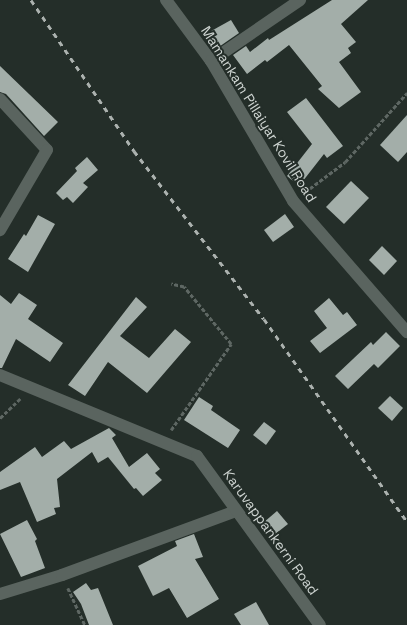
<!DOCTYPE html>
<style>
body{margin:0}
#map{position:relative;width:407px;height:625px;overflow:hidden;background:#242e29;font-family:"Space Grotesk",sans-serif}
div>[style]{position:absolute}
.building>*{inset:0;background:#a3aea9}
.path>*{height:2.5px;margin-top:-1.25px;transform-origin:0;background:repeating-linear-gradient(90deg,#5e6763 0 4px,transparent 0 6px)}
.street>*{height:12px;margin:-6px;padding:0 6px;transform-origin:6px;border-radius:6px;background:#5a645f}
.secondary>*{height:12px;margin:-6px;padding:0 6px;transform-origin:6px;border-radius:6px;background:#5a645f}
.rail>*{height:3px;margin-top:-1.5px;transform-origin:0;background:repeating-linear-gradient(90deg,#acb2af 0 5px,transparent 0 10px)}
span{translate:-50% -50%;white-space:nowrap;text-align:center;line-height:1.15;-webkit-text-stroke:4px #242e29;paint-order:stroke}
.street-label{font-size:14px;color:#cfd5d2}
</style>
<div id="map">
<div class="building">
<div style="clip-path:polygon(332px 0,368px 0,341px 24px,356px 42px,348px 48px,351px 53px,339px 62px,361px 92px,339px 108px,318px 89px,322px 86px,289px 45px,267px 62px,265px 60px,247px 74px,233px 55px,246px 46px,250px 52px,268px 38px,269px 40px)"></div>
<div style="clip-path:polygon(231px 20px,239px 33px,213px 51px,204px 35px)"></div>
<div style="clip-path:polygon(0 66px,58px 122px,44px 136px,6px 94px,0 92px)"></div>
<div style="clip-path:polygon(306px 98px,343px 146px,327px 158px,324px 154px,299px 186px,287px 176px,312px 144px,287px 112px)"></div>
<div style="clip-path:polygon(407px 115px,407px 152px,398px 162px,380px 145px)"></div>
<div style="clip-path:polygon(87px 157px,98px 170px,83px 183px,88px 187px,73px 203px,67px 197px,63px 200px,56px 193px,77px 171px,75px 168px)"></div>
<div style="clip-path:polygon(351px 181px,369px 198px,344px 224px,326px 207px)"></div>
<div style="clip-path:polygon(285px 214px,294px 227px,273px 242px,264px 230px)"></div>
<div style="clip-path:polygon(38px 215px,55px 224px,28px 272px,8px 259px,24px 234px,26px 236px)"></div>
<div style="clip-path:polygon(382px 246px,397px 261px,384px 275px,369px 260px)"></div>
<div style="clip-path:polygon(19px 293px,37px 305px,28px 319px,63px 343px,50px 362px,16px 339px,2px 368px,0 368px,0 295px,11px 304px)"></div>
<div style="clip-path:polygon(136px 297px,147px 307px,120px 336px,149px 358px,175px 329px,191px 342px,147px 393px,108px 362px,85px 396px,68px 385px)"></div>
<div style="clip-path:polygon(329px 298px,343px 315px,347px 312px,357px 325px,320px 353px,310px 341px,327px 328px,314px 311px)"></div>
<div style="clip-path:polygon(386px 332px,400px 346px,378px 368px,374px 364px,348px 389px,335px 376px,371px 342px,373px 345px)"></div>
<div style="clip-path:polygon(390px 396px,403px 408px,392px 421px,378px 408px)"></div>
<div style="clip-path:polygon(199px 397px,213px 406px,211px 410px,240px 430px,228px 448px,184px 420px)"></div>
<div style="clip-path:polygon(264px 422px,276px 431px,266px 445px,253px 435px)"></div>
<div style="clip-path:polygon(109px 428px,116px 435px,112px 438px,129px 467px,147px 453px,160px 469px,155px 473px,162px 480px,143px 496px,136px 488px,134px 489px,108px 457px,98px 463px,92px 452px,57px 479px,60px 507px,54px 508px,56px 514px,37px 522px,20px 482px,0 490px,0 472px,35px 447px,42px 457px,64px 441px,71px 449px)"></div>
<div style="clip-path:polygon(277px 511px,288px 524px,274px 535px,263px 523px)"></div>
<div style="clip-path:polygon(27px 520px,37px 539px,35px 541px,45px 568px,21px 577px,0 534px)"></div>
<div style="clip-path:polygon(194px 534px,203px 557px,195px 559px,219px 599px,187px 618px,169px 588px,153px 596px,138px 566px,177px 546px,175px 541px)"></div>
<div style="clip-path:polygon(86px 583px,91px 590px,98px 588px,113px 625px,89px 625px,81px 604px,73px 592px)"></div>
<div style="clip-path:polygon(256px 602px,269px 625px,241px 625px,234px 614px)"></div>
</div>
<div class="path">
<div style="left:305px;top:192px;width:50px;rotate:-36.9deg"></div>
<div style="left:345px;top:162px;width:93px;rotate:-48.1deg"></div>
<div style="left:0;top:418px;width:28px;rotate:-44deg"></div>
<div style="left:171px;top:430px;width:105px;rotate:-55.1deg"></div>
<div style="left:231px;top:344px;width:74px;rotate:-129.5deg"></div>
<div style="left:184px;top:287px;width:13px;rotate:-167deg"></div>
<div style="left:68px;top:588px;width:41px;rotate:65.3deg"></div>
</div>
<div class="street">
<div style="left:211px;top:61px;width:108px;rotate:-34.4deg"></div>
<div style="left:0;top:99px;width:69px;rotate:47.3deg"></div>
<div style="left:47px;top:150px;width:93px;rotate:120.4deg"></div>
<div style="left:0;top:594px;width:65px;rotate:-17deg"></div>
<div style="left:62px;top:575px;width:185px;rotate:-20.2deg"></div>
</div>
<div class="secondary">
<div style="left:166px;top:0;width:76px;rotate:53.6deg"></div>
<div style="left:211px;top:61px;width:162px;rotate:59.6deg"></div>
<div style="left:293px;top:201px;width:174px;rotate:49deg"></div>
<div style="left:0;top:375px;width:213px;rotate:22.4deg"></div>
<div style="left:197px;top:456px;width:209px;rotate:54deg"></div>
</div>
<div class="rail">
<div style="left:31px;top:0;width:183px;rotate:55.7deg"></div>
<div style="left:134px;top:151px;width:212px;rotate:52.3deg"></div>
<div style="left:264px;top:319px;width:248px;rotate:54.8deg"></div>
</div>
<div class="street-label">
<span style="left:259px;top:114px;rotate:58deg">Mamankam Pillaiyar Kovil Road</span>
<span style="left:271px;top:532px;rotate:54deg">Karuvappankerni Road</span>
</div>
</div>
